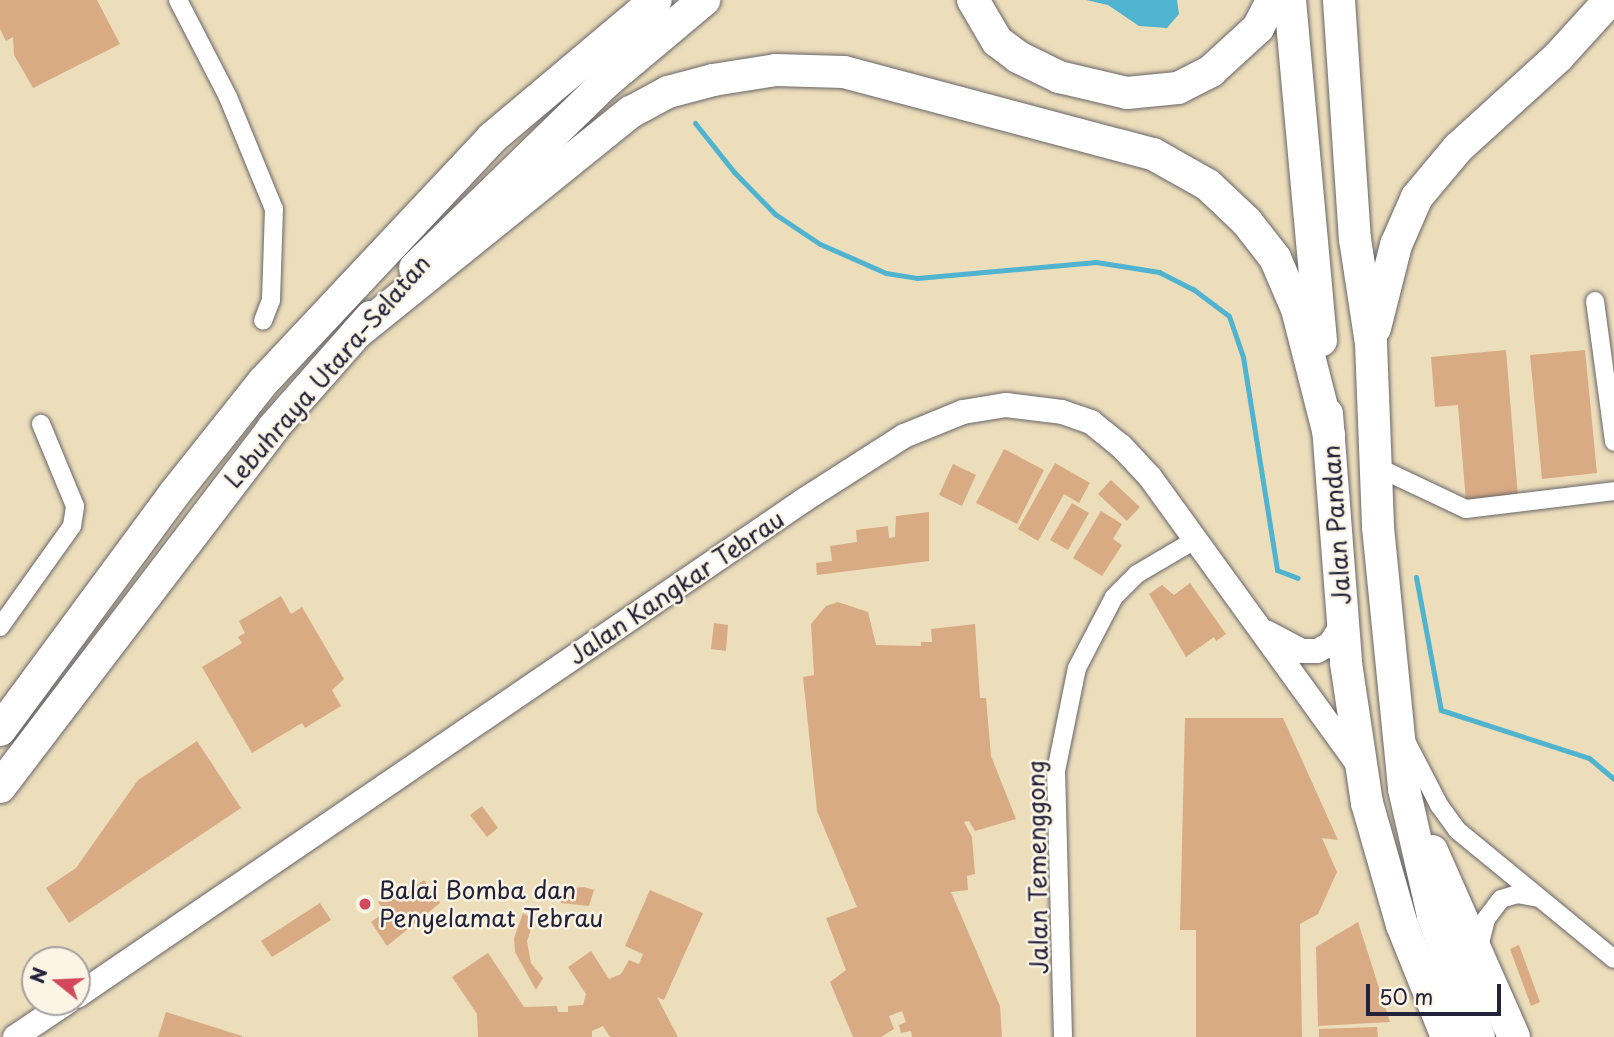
<!DOCTYPE html>
<meta charset="utf-8">
<style>
body{margin:0}
#map{position:relative;width:1614px;height:1037px;overflow:hidden;background:#ecdebb;font-family:"Playpen Sans",sans-serif}
div>[style]{position:absolute}
.water>*{inset:0;background:#50b3cf}
.stream>*{height:5px;margin:-2.5px;padding:0 2.5px;transform-origin:2.5px;border-radius:2.5px;background:#50b3cf}
.building>*{inset:0;background:#d9ab84}
.roads{filter:drop-shadow(0 0 2px #696468) drop-shadow(0 0 2px #696468)}
.street>*{height:18px;margin:-9px;padding:0 9px;transform-origin:9px;border-radius:9px;background:#fff}
.secondary>*{height:24px;margin:-12px;padding:0 12px;transform-origin:12px;border-radius:12px;background:#fff}
.highway>*{height:32px;margin:-16px;padding:0 16px;transform-origin:16px;border-radius:16px;background:#fff}
.dots>*{width:19px;height:19px;translate:-50% -50%;box-sizing:border-box;border:4px solid #fcf5e5;border-radius:50%}
span{translate:-50% -50%;white-space:nowrap;text-align:center;line-height:1.15;-webkit-text-stroke:5px #fcf5e5;paint-order:stroke}
.street-label{font-size:24px;color:#22223b}
.poi-label{font-size:24px;color:#22223b}
.left{translate:0 -50%;text-align:left}
.north{position:absolute;left:21px;top:946px;width:70px;height:70px;box-sizing:border-box;background:#fcf5e5;border:2px solid #a5a1a1;border-radius:50%;rotate:288deg;font-size:19px;font-weight:700;line-height:28px;text-align:center;color:#22223b}
.north::after{content:'';display:block;margin:auto;width:24px;height:32px;background:#d1495b;clip-path:polygon(50% 0,100% 100%,50% 72%,0 100%)}
.scale{position:absolute;left:1366px;top:984px;width:135px;height:32px;box-sizing:border-box;border:4px solid #22223b;border-top:0;padding-left:9px;font-size:21px;line-height:24px;white-space:nowrap;color:#22223b;-webkit-text-stroke:5px #fcf5e5;paint-order:stroke}
</style>
<div id="map">
<div class="water">
<div style="clip-path:polygon(1086px 0,1177px 0,1179px 14px,1167px 28px,1139px 26px,1108px 5px)"></div>
</div>
<div class="stream">
<div style="left:695px;top:123px;width:63px;rotate:51.5deg"></div>
<div style="left:734px;top:172px;width:59px;rotate:45.7deg"></div>
<div style="left:775px;top:214px;width:54px;rotate:33.7deg"></div>
<div style="left:820px;top:244px;width:72px;rotate:23.7deg"></div>
<div style="left:886px;top:273px;width:31px;rotate:9deg"></div>
<div style="left:917px;top:278px;width:180px;rotate:-5.1deg"></div>
<div style="left:1096px;top:262px;width:64px;rotate:9deg"></div>
<div style="left:1159px;top:272px;width:38px;rotate:27deg"></div>
<div style="left:1193px;top:289px;width:45px;rotate:36.9deg"></div>
<div style="left:1229px;top:316px;width:43px;rotate:71.1deg"></div>
<div style="left:1243px;top:357px;width:216px;rotate:80.9deg"></div>
<div style="left:1277px;top:570px;width:22px;rotate:21deg"></div>
<div style="left:1416px;top:577px;width:135px;rotate:79.4deg"></div>
<div style="left:1441px;top:710px;width:156px;rotate:18deg"></div>
<div style="left:1589px;top:758px;width:33px;rotate:40deg"></div>
</div>
<div class="building">
<div style="clip-path:polygon(0 0,97px 0,120px 44px,33px 88px,14px 55px,13px 37px,6px 41px,0 29px)"></div>
<div style="clip-path:polygon(1506px 350px,1518px 497px,1466px 502px,1458px 405px,1435px 407px,1431px 357px)"></div>
<div style="clip-path:polygon(1585px 350px,1597px 473px,1542px 479px,1530px 355px)"></div>
<div style="clip-path:polygon(1004px 449px,1044px 470px,1017px 524px,976px 503px)"></div>
<div style="clip-path:polygon(1055px 463px,1090px 483px,1079px 503px,1064px 494px,1038px 541px,1018px 529px)"></div>
<div style="clip-path:polygon(953px 464px,976px 475px,962px 506px,939px 495px)"></div>
<div style="clip-path:polygon(1111px 480px,1140px 507px,1127px 521px,1098px 494px)"></div>
<div style="clip-path:polygon(1072px 503px,1089px 513px,1068px 550px,1050px 540px)"></div>
<div style="clip-path:polygon(1101px 511px,1122px 524px,1113px 539px,1122px 545px,1102px 576px,1073px 558px)"></div>
<div style="clip-path:polygon(929px 512px,929px 561px,817px 575px,816px 563px,832px 561px,830px 546px,857px 542px,856px 530px,888px 526px,889px 538px,895px 537px,896px 516px)"></div>
<div style="clip-path:polygon(1190px 583px,1226px 634px,1216px 641px,1214px 637px,1186px 657px,1149px 594px,1162px 585px,1174px 595px)"></div>
<div style="clip-path:polygon(281px 596px,291px 614px,302px 607px,344px 679px,332px 690px,341px 706px,305px 728px,302px 723px,252px 753px,202px 667px,242px 643px,238px 637px,245px 633px,239px 621px)"></div>
<div style="clip-path:polygon(838px 602px,868px 612px,876px 645px,921px 646px,921px 642px,932px 642px,931px 629px,975px 624px,980px 698px,986px 698px,991px 756px,1016px 819px,975px 831px,969px 821px,964px 822px,972px 837px,975px 874px,967px 876px,968px 890px,951px 892px,1000px 1006px,1002px 1037px,912px 1037px,911px 1031px,901px 1033px,899px 1025px,906px 1022px,902px 1011px,889px 1016px,894px 1029px,881px 1037px,853px 1037px,830px 982px,846px 970px,826px 918px,857px 907px,817px 811px,803px 677px,814px 675px,811px 624px,826px 606px)"></div>
<div style="clip-path:polygon(714px 623px,728px 625px,726px 651px,711px 649px)"></div>
<div style="clip-path:polygon(1185px 718px,1283px 718px,1338px 840px,1322px 838px,1337px 872px,1318px 914px,1300px 924px,1302px 1037px,1196px 1037px,1196px 930px,1180px 930px)"></div>
<div style="clip-path:polygon(197px 741px,241px 808px,69px 923px,46px 888px,76px 868px,138px 780px)"></div>
<div style="clip-path:polygon(482px 806px,498px 828px,487px 837px,470px 815px)"></div>
<div style="clip-path:polygon(424px 880px,440px 903px,387px 946px,371px 922px,385px 912px,378px 902px,390px 893px,395px 900px)"></div>
<div style="clip-path:polygon(584px 887px,594px 890px,589px 906px,561px 903px,559px 889px)"></div>
<div style="clip-path:polygon(650px 890px,703px 913px,664px 1000px,657px 997px,678px 1037px,610px 1037px,603px 1026px,592px 1031px,592px 1037px,478px 1037px,477px 1014px,452px 977px,488px 953px,524px 1007px,557px 1006px,558px 1012px,568px 1012px,568px 1006px,583px 1005px,586px 994px,568px 967px,591px 951px,609px 979px,621px 974px,629px 960px,639px 964px,643px 954px,625px 946px)"></div>
<div style="clip-path:polygon(320px 903px,331px 920px,272px 957px,261px 941px)"></div>
<div style="clip-path:polygon(523px 913px,534px 920px,527px 941px,531px 963px,543px 978px,536px 990px,515px 952px,514px 938px)"></div>
<div style="clip-path:polygon(1358px 922px,1390px 1022px,1318px 1026px,1316px 947px)"></div>
<div style="clip-path:polygon(1519px 945px,1540px 1002px,1531px 1006px,1510px 949px)"></div>
<div style="clip-path:polygon(166px 1012px,242px 1036px,242px 1037px,158px 1037px)"></div>
<div style="clip-path:polygon(1377px 1027px,1378px 1037px,1319px 1037px,1319px 1029px)"></div>
</div>
<div class="roads">
<div class="street">
<div style="left:178px;top:0;width:109px;rotate:62.7deg"></div>
<div style="left:228px;top:97px;width:121px;rotate:67.7deg"></div>
<div style="left:274px;top:209px;width:91px;rotate:91.9deg"></div>
<div style="left:271px;top:300px;width:22px;rotate:111deg"></div>
<div style="left:1595px;top:301px;width:142px;rotate:82.3deg"></div>
<div style="left:1377px;top:467px;width:98px;rotate:25.3deg"></div>
<div style="left:1466px;top:509px;width:149px;rotate:-6.9deg"></div>
<div style="left:0;top:627px;width:124px;rotate:-54.5deg"></div>
<div style="left:72px;top:526px;width:20px;rotate:-81deg"></div>
<div style="left:75px;top:506px;width:89px;rotate:-112.5deg"></div>
<div style="left:1407px;top:743px;width:70px;rotate:62.7deg"></div>
<div style="left:1439px;top:805px;width:31px;rotate:54deg"></div>
<div style="left:1457px;top:830px;width:203px;rotate:39.4deg"></div>
<div style="left:1479px;top:947px;width:29px;rotate:-76deg"></div>
<div style="left:1486px;top:919px;width:25px;rotate:-53deg"></div>
<div style="left:1501px;top:899px;width:17px;rotate:-17deg"></div>
<div style="left:1517px;top:894px;width:22px;rotate:10deg"></div>
<div style="left:1063px;top:1037px;width:266px;rotate:-91.5deg"></div>
<div style="left:1056px;top:771px;width:105px;rotate:-78.5deg"></div>
<div style="left:1077px;top:668px;width:80px;rotate:-62.5deg"></div>
<div style="left:1114px;top:597px;width:33px;rotate:-45deg"></div>
<div style="left:1137px;top:574px;width:67px;rotate:-30.4deg"></div>
</div>
<div class="secondary">
<div style="left:1268px;top:633px;width:38px;rotate:28deg"></div>
<div style="left:1302px;top:651px;width:15px"></div>
<div style="left:1317px;top:651px;width:15px;rotate:-28deg"></div>
<div style="left:1330px;top:644px;width:25px;rotate:-58deg"></div>
<div style="left:77px;top:996px;width:880px;rotate:-34.3deg"></div>
<div style="left:804px;top:500px;width:119px;rotate:-32.6deg"></div>
<div style="left:904px;top:436px;width:64px;rotate:-22.1deg"></div>
<div style="left:963px;top:412px;width:44px;rotate:-9.2deg"></div>
<div style="left:1006px;top:405px;width:56px;rotate:7.1deg"></div>
<div style="left:1062px;top:412px;width:31px;rotate:19deg"></div>
<div style="left:1091px;top:422px;width:38px;rotate:39deg"></div>
<div style="left:1121px;top:446px;width:42px;rotate:46.9deg"></div>
<div style="left:1150px;top:477px;width:358px;rotate:54.1deg"></div>
<div style="left:15px;top:1037px;width:63px;rotate:-33.9deg"></div>
</div>
<div class="highway">
<div style="left:973px;top:0;width:48px;rotate:59.7deg"></div>
<div style="left:997px;top:41px;width:26px;rotate:37deg"></div>
<div style="left:1018px;top:57px;width:46px;rotate:26deg"></div>
<div style="left:1059px;top:77px;width:70px;rotate:13.2deg"></div>
<div style="left:1127px;top:93px;width:51px;rotate:-5.6deg"></div>
<div style="left:1178px;top:88px;width:37px;rotate:-27deg"></div>
<div style="left:1211px;top:71px;width:64px;rotate:-42.5deg"></div>
<div style="left:1258px;top:28px;width:31px;rotate:-63deg"></div>
<div style="left:1290px;top:0;width:342px;rotate:84.8deg"></div>
<div style="left:1339px;top:0;width:240px;rotate:86.2deg"></div>
<div style="left:1355px;top:239px;width:105px;rotate:81.3deg"></div>
<div style="left:1371px;top:343px;width:184px;rotate:87.8deg"></div>
<div style="left:1378px;top:527px;width:263px;rotate:84.3deg"></div>
<div style="left:1404px;top:789px;width:130px;rotate:77.1deg"></div>
<div style="left:1433px;top:916px;width:129px;rotate:69.2deg"></div>
<div style="left:415px;top:268px;width:264px;rotate:-44.2deg"></div>
<div style="left:604px;top:84px;width:131px;rotate:-40deg"></div>
<div style="left:1375px;top:328px;width:86px;rotate:-75.8deg"></div>
<div style="left:1396px;top:245px;width:52px;rotate:-66.4deg"></div>
<div style="left:1417px;top:197px;width:64px;rotate:-50.1deg"></div>
<div style="left:1458px;top:148px;width:137px;rotate:-42.3deg"></div>
<div style="left:1559px;top:56px;width:76px;rotate:-47.7deg"></div>
<div style="left:358px;top:332px;width:351px;rotate:-38.9deg"></div>
<div style="left:631px;top:112px;width:42px;rotate:-28.4deg"></div>
<div style="left:668px;top:92px;width:47px;rotate:-14.9deg"></div>
<div style="left:713px;top:80px;width:64px;rotate:-9deg"></div>
<div style="left:776px;top:70px;width:68px;rotate:1.7deg"></div>
<div style="left:844px;top:72px;width:320px;rotate:14.9deg"></div>
<div style="left:1153px;top:154px;width:63px;rotate:29.4deg"></div>
<div style="left:1208px;top:185px;width:54px;rotate:43.5deg"></div>
<div style="left:1247px;top:222px;width:46px;rotate:52.1deg"></div>
<div style="left:1275px;top:258px;width:56px;rotate:66.7deg"></div>
<div style="left:1297px;top:309px;width:130px;rotate:75.7deg"></div>
<div style="left:1327px;top:414px;width:250px;rotate:85.6deg"></div>
<div style="left:1346px;top:663px;width:142px;rotate:81.5deg"></div>
<div style="left:1367px;top:803px;width:127px;rotate:74deg"></div>
<div style="left:1402px;top:925px;width:121px;rotate:68.1deg"></div>
<div style="left:0;top:730px;width:293px;rotate:-53.6deg"></div>
<div style="left:174px;top:494px;width:144px;rotate:-51.5deg"></div>
<div style="left:264px;top:381px;width:333px;rotate:-46.8deg"></div>
<div style="left:492px;top:138px;width:214px;rotate:-40.1deg"></div>
<div style="left:0;top:787px;width:451px;rotate:-52.7deg"></div>
<div style="left:273px;top:428px;width:148px;rotate:-48.6deg"></div>
<div style="left:1432px;top:851px;width:203px;rotate:66.2deg"></div>
</div>
</div>
<div class="dots">
<div style="left:365px;top:904px;background:#d1495b"></div>
</div>
<div class="street-label">
<span style="left:327px;top:371px;rotate:-49deg">Lebuhraya Utara–Selatan</span>
<span style="left:1336px;top:525px;rotate:-94deg">Jalan Pandan</span>
<span style="left:676px;top:587px;rotate:-34deg">Jalan Kangkar Tebrau</span>
<span style="left:1037px;top:867px;rotate:-91deg">Jalan Temenggong</span>
</div>
<div class="poi-label">
<span class="left" style="left:379px;top:904px">Balai Bomba dan<br>Penyelamat Tebrau</span>
</div>
<div class="north">N</div>
<div class="scale">50 m</div>
</div>
